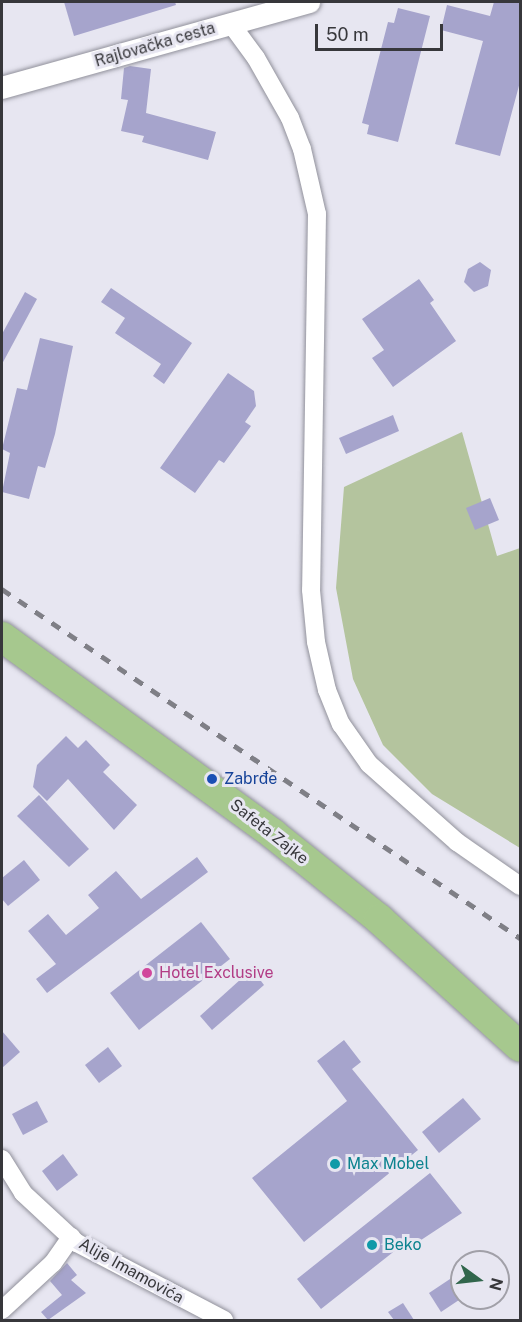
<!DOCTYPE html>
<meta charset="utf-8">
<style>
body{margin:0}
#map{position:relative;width:522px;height:1322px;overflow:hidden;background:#e7e6f1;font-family:"Public Sans",sans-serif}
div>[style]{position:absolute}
.green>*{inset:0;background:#b4c49e}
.building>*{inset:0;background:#a6a4cc}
.roads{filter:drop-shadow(0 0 2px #91919b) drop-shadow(0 0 2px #91919b)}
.minor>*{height:18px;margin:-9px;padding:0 9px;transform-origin:9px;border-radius:9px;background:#fff}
.tertiary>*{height:22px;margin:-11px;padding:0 11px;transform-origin:11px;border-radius:11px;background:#fff}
.primary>*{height:30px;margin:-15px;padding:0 15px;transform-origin:15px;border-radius:15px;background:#a6c88e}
.rail>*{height:4.5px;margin-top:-2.25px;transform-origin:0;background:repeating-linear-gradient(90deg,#7f7f86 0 10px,transparent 0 20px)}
.dots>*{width:16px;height:16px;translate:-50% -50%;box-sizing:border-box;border:3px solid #e7e6f1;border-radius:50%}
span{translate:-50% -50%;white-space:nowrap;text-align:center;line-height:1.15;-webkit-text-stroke:6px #e7e6f1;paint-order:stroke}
.street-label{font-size:16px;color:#37373b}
.transit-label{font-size:16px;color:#164399}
.left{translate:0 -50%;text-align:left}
.hotel-label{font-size:16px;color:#b23c85}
.culture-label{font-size:16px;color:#0d838f}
.frame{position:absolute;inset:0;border:3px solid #37373b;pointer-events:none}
.north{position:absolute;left:450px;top:1250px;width:60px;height:60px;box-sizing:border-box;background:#e7e6f1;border:2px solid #a1a0a8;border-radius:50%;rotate:105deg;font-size:16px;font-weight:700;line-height:24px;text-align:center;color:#37373b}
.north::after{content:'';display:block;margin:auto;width:21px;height:27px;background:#31664c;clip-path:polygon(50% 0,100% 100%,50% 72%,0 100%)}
.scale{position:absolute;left:315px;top:24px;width:128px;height:27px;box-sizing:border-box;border:3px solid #37373b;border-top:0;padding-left:8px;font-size:18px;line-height:21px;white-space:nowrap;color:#37373b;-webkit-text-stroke:4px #e7e6f1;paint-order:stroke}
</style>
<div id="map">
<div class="green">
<div style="clip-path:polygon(462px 432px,497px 556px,520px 548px,520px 848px,432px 794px,383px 745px,353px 679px,336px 588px,344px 487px)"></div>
</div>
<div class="building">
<div style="clip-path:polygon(64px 2px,175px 2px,176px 5px,74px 36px)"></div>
<div style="clip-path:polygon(494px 2px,520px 2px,520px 82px,500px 156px,455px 144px,483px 41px,441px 30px,447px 5px,490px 16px)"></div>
<div style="clip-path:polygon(398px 8px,430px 16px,398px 142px,367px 134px,369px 125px,362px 123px,388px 22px,394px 23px)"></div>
<div style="clip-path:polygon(130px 66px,151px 69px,146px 113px,216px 132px,208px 160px,142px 142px,144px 136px,121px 131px,128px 100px,121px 99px,124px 68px)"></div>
<div style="clip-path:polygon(480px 262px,491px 270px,488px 286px,474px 292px,464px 282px,468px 269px)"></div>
<div style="clip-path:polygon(419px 279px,434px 300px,430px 303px,456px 341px,393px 387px,372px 358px,384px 350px,362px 319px)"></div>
<div style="clip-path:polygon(111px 288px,192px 343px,164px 384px,153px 376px,161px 364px,115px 333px,125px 318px,101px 302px)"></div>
<div style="clip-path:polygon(25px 292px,37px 299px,2px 364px,2px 334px)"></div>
<div style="clip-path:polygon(40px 338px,73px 346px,55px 434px,45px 468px,38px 466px,29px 499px,2px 492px,10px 453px,2px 449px,17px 388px,27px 390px)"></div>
<div style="clip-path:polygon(228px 373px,254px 391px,256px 406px,245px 422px,251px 426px,224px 463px,219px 460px,195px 493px,160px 468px)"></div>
<div style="clip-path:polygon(393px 415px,399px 431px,346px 454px,339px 438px)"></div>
<div style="clip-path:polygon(490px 498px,499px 520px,475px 530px,466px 508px)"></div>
<div style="clip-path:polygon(66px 736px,78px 748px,86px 740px,110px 765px,103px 772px,137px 805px,114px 830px,68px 779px,47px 801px,33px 787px,37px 765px)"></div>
<div style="clip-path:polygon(39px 795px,89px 849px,69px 867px,17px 816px)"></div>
<div style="clip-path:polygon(197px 857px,208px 872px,47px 993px,36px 979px,56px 964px,28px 931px,48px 914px,66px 935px,99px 908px,88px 895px,116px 871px,141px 899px)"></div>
<div style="clip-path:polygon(24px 860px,40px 880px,8px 906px,2px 899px,2px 878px)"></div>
<div style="clip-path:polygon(201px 922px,230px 959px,139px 1030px,110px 993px)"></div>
<div style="clip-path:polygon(252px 969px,264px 985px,212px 1030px,200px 1016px)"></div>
<div style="clip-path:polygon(2px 1031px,20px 1052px,2px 1068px)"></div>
<div style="clip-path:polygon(344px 1040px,361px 1062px,352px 1069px,418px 1150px,304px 1242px,252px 1178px,347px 1101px,317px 1061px)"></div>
<div style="clip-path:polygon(108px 1047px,122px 1066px,99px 1083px,85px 1065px)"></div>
<div style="clip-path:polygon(463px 1098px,481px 1119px,439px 1153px,422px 1132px)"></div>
<div style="clip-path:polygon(37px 1101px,48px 1122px,23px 1135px,12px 1114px)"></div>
<div style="clip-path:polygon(63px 1154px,78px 1175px,57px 1191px,42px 1171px)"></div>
<div style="clip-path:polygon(430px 1173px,462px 1213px,415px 1244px,411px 1238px,321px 1309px,297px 1279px)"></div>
<div style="clip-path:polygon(67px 1263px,77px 1275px,71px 1280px,86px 1293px,48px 1320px,41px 1312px,62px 1295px,50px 1281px)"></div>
<div style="clip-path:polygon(462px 1271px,462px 1298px,441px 1312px,429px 1293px)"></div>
<div style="clip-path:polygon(403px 1303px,414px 1320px,394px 1320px,388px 1312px)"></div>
</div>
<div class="roads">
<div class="minor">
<div style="left:231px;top:24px;width:42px;rotate:53.7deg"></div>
<div style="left:256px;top:58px;width:69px;rotate:60.5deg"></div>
<div style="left:290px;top:118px;width:33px;rotate:69deg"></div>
<div style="left:302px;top:149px;width:67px;rotate:77deg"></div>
<div style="left:317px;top:214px;width:376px;rotate:90.9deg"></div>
<div style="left:311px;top:590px;width:52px;rotate:84.5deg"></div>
<div style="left:316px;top:642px;width:49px;rotate:77.1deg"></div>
<div style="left:327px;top:690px;width:37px;rotate:68deg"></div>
<div style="left:341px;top:724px;width:49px;rotate:55deg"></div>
<div style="left:369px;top:764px;width:118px;rotate:41.6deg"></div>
<div style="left:457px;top:842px;width:77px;rotate:34.9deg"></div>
<div style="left:2px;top:1159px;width:40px;rotate:58deg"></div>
<div style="left:23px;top:1193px;width:74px;rotate:42.8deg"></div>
<div style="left:77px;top:1243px;width:166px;rotate:27.6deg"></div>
<div style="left:2px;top:1310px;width:69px;rotate:-42.7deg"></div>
<div style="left:53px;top:1263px;width:32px;rotate:-55deg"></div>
</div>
<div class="tertiary">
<div style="left:2px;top:88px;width:319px;rotate:-15.6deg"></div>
</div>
<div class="primary">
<div style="left:2px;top:637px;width:335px;rotate:36deg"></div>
<div style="left:273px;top:834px;width:136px;rotate:38.7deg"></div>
<div style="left:379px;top:919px;width:190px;rotate:42.2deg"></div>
</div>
</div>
<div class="rail">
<div style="left:2px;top:589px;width:625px;rotate:33.97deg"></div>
</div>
<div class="dots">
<div style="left:212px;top:779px;background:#1a4fb4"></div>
<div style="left:147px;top:973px;background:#d1479c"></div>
<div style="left:335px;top:1164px;background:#0f9aa8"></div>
<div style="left:372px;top:1245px;background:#0f9aa8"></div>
</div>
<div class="street-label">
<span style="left:155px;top:45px;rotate:-16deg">Rajlovačka cesta</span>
<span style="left:269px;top:832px;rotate:38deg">Safeta Zajke</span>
<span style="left:131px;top:1271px;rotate:29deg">Alije Imamovića</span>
</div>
<div class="transit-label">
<span class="left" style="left:224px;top:779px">Zabrđe</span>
</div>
<div class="hotel-label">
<span class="left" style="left:159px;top:973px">Hotel Exclusive</span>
</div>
<div class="culture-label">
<span class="left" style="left:347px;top:1164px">Max Mobel</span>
<span class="left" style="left:384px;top:1245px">Beko</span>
</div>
<div class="frame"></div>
<div class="north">N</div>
<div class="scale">50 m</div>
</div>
